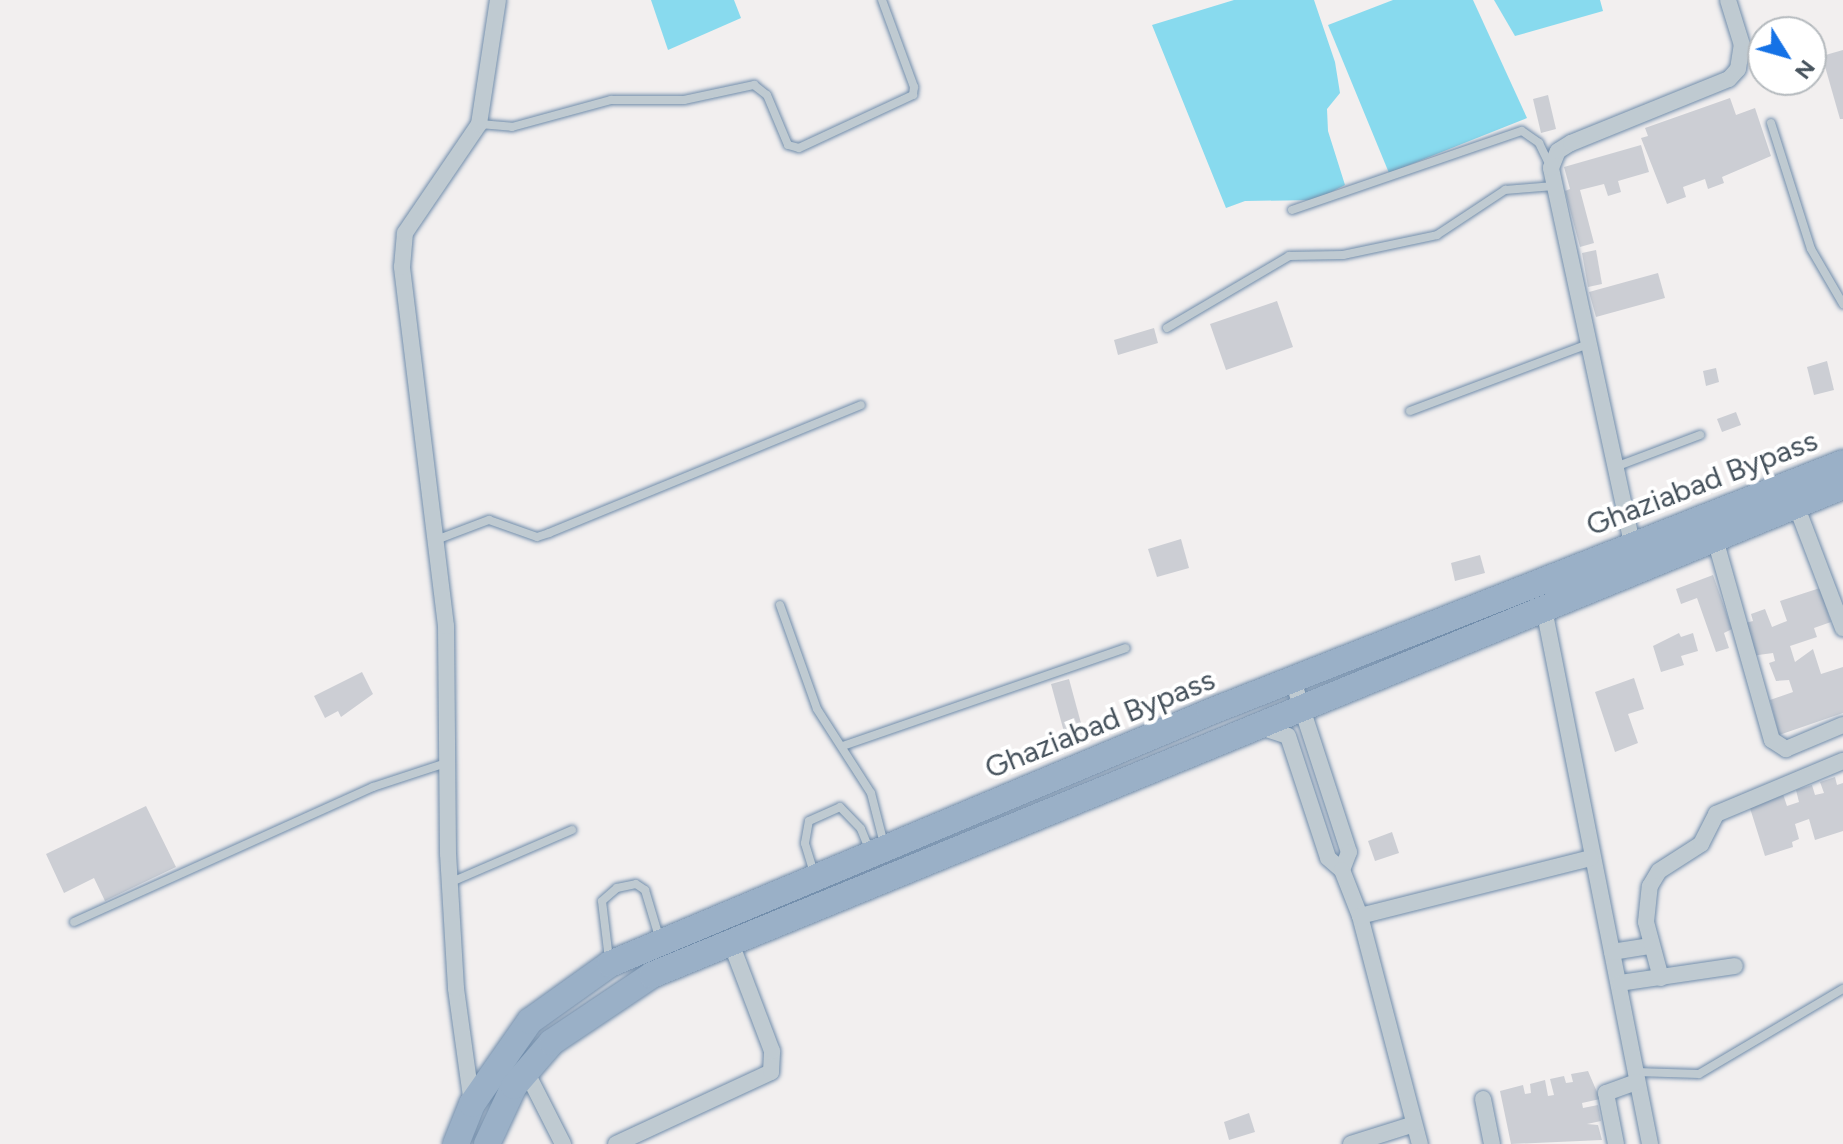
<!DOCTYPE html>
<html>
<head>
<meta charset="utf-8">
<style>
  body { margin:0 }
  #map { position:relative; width:1843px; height:1144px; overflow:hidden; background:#f2efef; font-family:Figtree,sans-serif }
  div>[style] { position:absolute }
  .water>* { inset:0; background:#88daee }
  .building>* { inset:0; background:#ccced4 }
  .roads { filter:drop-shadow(0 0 2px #718dab) drop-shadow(0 0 2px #718dab) }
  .service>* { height:8px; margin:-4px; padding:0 4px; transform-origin:4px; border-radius:4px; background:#bfcad1 }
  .minor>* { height:16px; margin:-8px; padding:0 8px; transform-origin:8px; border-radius:8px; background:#bfcad1 }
  .trunk>* { height:26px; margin:-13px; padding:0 13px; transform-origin:13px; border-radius:13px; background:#9ab0c7 }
  span { translate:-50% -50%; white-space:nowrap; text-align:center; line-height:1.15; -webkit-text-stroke:8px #fff; paint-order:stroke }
  .street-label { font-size:30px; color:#47535d }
  .north { position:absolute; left:1747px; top:16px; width:80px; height:80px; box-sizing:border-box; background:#fff; border:2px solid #b5babe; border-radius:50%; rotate:127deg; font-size:22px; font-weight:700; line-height:32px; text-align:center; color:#47535d }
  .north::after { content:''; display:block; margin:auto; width:28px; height:36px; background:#1572e6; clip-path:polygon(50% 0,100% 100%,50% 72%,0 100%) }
</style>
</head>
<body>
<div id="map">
  <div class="water">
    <i style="clip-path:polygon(651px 0,734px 0,741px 18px,668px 50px)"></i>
    <i style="clip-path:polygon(1234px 0,1314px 0,1335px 62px,1340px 93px,1327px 109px,1328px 131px,1345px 185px,1316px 200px,1245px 201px,1226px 208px,1152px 25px)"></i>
    <i style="clip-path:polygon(1393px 0,1473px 0,1527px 118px,1389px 173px,1328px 25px)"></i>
    <i style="clip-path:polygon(1494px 0,1600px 0,1603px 11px,1515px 36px)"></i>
  </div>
  <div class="building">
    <i style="clip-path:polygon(1843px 50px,1843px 119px,1840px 119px,1822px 56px)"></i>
    <i style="clip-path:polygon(1548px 95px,1556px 129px,1541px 133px,1533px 99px)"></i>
    <i style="clip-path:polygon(1730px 98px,1736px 115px,1755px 108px,1771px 156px,1722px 177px,1724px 183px,1708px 189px,1705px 179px,1683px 187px,1686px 197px,1667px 204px,1641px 138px,1648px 136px,1645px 128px)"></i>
    <i style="clip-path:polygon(1641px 145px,1649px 172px,1618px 181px,1621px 192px,1608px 196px,1604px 184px,1580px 190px,1594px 243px,1580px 247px,1565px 191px,1570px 189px,1564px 167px)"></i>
    <i style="clip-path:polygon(1596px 250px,1602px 284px,1588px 287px,1582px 253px)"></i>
    <i style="clip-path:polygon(1658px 273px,1665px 298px,1596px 317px,1589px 292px)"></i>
    <i style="clip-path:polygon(1277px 301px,1293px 347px,1226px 370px,1210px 324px)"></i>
    <i style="clip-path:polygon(1154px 328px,1158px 343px,1118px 355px,1114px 340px)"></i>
    <i style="clip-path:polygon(1827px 361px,1834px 390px,1814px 395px,1807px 367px)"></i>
    <i style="clip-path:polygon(1716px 368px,1719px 382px,1706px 386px,1703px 371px)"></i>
    <i style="clip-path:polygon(1736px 412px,1741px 425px,1722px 432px,1717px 419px)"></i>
    <i style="clip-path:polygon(1181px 539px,1189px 568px,1157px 577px,1148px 549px)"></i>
    <i style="clip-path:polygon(1480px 555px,1485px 573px,1455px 581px,1451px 563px)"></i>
    <i style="clip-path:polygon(1713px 575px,1732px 629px,1724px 633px,1729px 648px,1716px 652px,1697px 598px,1681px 604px,1676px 589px)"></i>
    <i style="clip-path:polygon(1820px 588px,1831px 622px,1814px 628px,1817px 637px,1790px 646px,1795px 662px,1813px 649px,1821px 674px,1843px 667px,1843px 713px,1779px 735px,1770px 700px,1793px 692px,1789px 680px,1776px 681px,1769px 663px,1775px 661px,1773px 653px,1751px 656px,1745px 623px,1753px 621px,1751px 614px,1765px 609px,1772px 627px,1787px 621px,1780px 601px)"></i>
    <i style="clip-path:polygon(1679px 633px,1681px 637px,1693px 633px,1698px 651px,1681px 656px,1684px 665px,1661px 672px,1653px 646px)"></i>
    <i style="clip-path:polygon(362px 672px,373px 694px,341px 717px,338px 711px,325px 718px,314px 696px)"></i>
    <i style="clip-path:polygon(1634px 678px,1644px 709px,1628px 714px,1638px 743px,1615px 752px,1595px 692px)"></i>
    <i style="clip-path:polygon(1069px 679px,1085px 738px,1067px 743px,1051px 684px)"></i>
    <i style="clip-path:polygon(1835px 777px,1837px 785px,1843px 783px,1843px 831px,1815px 840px,1809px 819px,1795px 824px,1799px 839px,1792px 842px,1793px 847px,1765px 856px,1749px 805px,1783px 794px,1787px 806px,1799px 802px,1796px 790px,1812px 785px,1815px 795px,1824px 793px,1820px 782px)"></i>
    <i style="clip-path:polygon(146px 806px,176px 867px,105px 901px,94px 878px,64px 893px,46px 854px)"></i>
    <i style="clip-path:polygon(1392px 832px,1399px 853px,1375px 861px,1368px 841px)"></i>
    <i style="clip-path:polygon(1588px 1071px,1600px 1099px,1582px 1103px,1583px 1108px,1598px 1105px,1601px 1121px,1587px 1124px,1598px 1125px,1602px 1140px,1511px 1144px,1500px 1091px,1523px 1085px,1525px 1094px,1531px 1093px,1530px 1084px,1545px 1080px,1548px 1096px,1554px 1095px,1550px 1079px,1564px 1076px,1566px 1083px,1573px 1082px,1571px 1074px)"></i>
    <i style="clip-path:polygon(1249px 1113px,1255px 1132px,1229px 1140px,1224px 1122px)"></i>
  </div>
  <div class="roads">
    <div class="service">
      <i style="left:1771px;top:123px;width:132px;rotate:72.4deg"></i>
      <i style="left:1811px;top:249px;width:64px;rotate:59.8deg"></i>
      <i style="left:480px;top:124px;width:32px;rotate:5deg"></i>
      <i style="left:512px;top:127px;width:103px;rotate:-15.3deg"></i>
      <i style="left:611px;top:100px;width:73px"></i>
      <i style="left:684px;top:100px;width:72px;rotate:-12.1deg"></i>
      <i style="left:754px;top:85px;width:16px;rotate:38deg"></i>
      <i style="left:767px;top:95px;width:54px;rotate:67.2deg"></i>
      <i style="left:788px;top:145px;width:11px;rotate:15deg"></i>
      <i style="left:799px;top:148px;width:126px;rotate:-24.9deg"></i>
      <i style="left:913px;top:95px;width:8px;rotate:-83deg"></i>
      <i style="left:914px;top:87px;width:93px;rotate:-110.2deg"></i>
      <i style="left:1292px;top:210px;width:243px;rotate:-19deg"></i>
      <i style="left:1522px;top:131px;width:21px;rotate:35deg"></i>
      <i style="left:1539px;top:143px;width:28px;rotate:64deg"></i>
      <i style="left:1167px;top:328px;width:142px;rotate:-30.5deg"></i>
      <i style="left:1289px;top:256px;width:54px;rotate:-1.1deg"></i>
      <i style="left:1343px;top:255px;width:96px;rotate:-12deg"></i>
      <i style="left:1437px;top:235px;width:82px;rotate:-33.5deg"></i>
      <i style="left:1505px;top:190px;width:49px;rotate:-4.7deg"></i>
      <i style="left:1410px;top:411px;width:190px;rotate:-20.6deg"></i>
      <i style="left:1615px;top:467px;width:91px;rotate:-20.6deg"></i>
      <i style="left:436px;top:540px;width:57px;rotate:-20.7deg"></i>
      <i style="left:489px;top:520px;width:51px;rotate:19.5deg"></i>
      <i style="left:537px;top:537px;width:13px;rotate:-18deg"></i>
      <i style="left:549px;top:533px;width:337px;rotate:-22.3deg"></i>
      <i style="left:780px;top:605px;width:110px;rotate:70.4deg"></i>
      <i style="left:817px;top:709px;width:100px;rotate:57.3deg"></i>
      <i style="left:871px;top:793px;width:53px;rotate:75.7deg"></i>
      <i style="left:843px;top:746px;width:299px;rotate:-19.1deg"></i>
      <i style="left:814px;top:873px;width:31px;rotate:-107deg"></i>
      <i style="left:805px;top:843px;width:22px;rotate:-80deg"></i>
      <i style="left:809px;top:821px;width:34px;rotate:-24deg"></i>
      <i style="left:840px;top:807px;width:30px;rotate:46deg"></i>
      <i style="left:861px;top:829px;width:24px;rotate:68deg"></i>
      <i style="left:449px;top:883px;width:134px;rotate:-23.3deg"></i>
      <i style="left:74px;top:922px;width:328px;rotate:-24.3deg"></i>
      <i style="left:373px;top:787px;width:80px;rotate:-18.2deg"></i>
      <i style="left:609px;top:959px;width:58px;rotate:-96.9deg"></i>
      <i style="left:602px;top:901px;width:20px;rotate:-41deg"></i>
      <i style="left:617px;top:888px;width:19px;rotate:-12deg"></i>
      <i style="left:636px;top:884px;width:11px;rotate:34deg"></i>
      <i style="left:645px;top:890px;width:52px;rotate:73.3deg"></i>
      <i style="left:1636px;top:1072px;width:63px;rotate:1.8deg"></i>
      <i style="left:1699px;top:1074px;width:167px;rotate:-30.6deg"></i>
    </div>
    <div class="minor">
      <i style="left:1796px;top:505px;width:132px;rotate:69.1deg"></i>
      <i style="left:1715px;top:539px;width:209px;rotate:74.2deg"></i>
      <i style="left:1772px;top:740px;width:17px;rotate:33deg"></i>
      <i style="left:1786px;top:749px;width:62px;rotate:-22.8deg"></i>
      <i style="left:1632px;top:543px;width:384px;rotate:-102.2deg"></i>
      <i style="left:1551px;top:168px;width:18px;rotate:-68deg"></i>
      <i style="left:1558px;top:151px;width:15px;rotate:-32deg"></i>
      <i style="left:1571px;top:143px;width:170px;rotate:-22.1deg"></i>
      <i style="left:1729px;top:79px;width:13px;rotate:-48deg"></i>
      <i style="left:1738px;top:69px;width:24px;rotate:-81deg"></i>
      <i style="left:1742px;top:45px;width:47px;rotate:-107.3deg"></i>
      <i style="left:1544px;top:609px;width:545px;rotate:78.79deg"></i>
      <i style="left:1293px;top:681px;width:180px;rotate:71.9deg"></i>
      <i style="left:1349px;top:852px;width:19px;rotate:111deg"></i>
      <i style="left:1260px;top:727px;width:29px;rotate:18deg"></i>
      <i style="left:1288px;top:736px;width:128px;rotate:71.8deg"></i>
      <i style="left:1328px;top:858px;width:18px;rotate:41deg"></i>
      <i style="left:1342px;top:870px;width:49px;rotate:68.6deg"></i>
      <i style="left:1360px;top:916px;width:236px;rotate:75.3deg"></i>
      <i style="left:1360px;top:916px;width:238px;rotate:-14.1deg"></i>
      <i style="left:1612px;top:952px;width:39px;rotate:-9deg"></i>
      <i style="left:1661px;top:978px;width:58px;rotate:-105deg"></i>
      <i style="left:1646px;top:922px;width:36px;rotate:-84deg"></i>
      <i style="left:1650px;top:886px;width:17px;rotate:-59deg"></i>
      <i style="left:1659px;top:871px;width:50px;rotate:-32.7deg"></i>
      <i style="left:1701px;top:844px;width:34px;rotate:-63deg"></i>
      <i style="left:1716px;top:814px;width:138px;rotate:-22.7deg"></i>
      <i style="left:1620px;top:983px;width:116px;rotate:-8.4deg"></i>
      <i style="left:526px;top:1071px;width:82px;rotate:63.1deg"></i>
      <i style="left:1483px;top:1099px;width:46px;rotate:78.7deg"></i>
      <i style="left:472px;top:1104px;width:117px;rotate:-97.9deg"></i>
      <i style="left:456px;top:988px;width:134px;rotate:-93.4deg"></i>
      <i style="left:448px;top:854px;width:228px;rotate:-90.5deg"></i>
      <i style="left:446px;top:626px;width:362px;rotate:-97deg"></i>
      <i style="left:402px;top:267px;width:34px;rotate:-85deg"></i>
      <i style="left:405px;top:233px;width:132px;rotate:-55.8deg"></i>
      <i style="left:479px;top:124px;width:125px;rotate:-81.3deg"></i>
      <i style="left:616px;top:1144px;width:171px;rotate:-24.9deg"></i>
      <i style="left:771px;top:1072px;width:21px;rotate:-87deg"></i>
      <i style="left:772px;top:1051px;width:116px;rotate:-110.8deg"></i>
      <i style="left:1351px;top:1144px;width:66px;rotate:-17.6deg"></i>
      <i style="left:1616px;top:1144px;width:52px;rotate:-101.1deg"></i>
      <i style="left:1606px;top:1093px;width:33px;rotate:-20deg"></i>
    </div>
    <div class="trunk">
      <i style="left:456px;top:1144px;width:43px;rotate:-68.2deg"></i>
      <i style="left:472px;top:1104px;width:101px;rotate:-55.1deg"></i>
      <i style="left:530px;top:1021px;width:98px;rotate:-35.5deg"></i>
      <i style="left:610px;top:964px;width:651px;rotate:-22.78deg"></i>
      <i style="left:1210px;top:712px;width:680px;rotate:-21.47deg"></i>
      <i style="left:487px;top:1144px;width:64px;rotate:-65deg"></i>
      <i style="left:514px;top:1086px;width:58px;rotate:-49.2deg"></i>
      <i style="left:552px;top:1042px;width:120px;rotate:-33.8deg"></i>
      <i style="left:652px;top:975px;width:1287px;rotate:-22.32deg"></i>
    </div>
  </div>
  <div class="street-label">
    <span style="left:1702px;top:483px;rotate:-21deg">Ghaziabad Bypass</span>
    <span style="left:1100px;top:724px;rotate:-22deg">Ghaziabad Bypass</span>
  </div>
  <div class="north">N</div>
</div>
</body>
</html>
